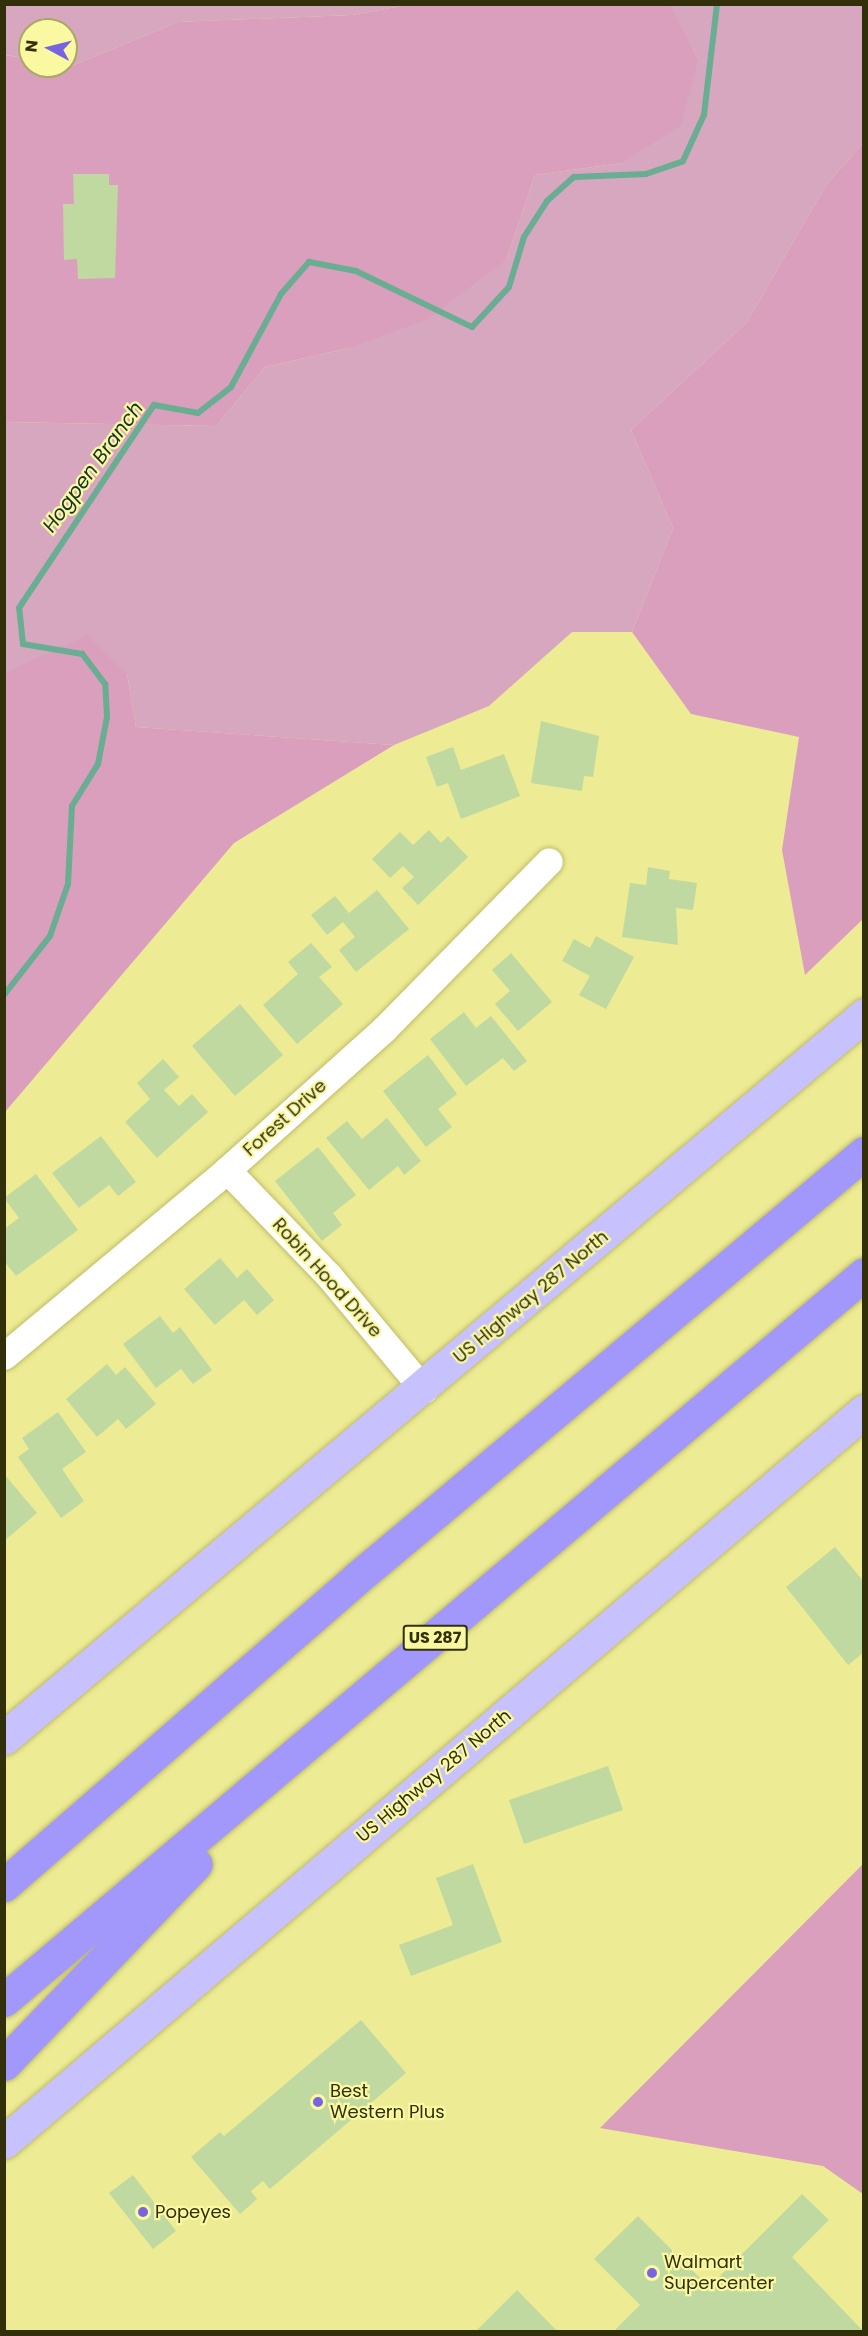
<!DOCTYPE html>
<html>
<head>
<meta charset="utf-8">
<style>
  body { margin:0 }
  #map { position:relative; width:868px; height:2336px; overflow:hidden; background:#edeb94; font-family:Poppins,sans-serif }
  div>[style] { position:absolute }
  .green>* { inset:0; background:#d6a7bf }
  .forest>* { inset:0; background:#da9fbd }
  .stream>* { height:6px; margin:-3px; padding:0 3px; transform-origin:3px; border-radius:3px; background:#69ad92 }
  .building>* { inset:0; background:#c0d9a0 }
  .roads { filter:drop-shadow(0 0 2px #bfbc67) drop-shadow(0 0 2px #bfbc67) }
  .minor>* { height:27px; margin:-13.5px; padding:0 13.5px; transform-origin:13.5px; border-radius:13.5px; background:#fff }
  .major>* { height:33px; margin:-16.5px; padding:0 16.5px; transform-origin:16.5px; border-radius:16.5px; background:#c7c1fd }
  .highway>* { height:33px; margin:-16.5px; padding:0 16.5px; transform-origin:16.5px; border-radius:16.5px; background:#a298fb }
  .dots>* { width:16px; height:16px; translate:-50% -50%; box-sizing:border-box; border:3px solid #faf8a1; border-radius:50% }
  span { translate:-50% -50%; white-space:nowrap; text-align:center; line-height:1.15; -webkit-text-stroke:4.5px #faf8a1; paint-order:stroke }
  .shield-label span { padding:2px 4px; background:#faf8a1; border:2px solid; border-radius:4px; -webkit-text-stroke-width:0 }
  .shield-label { font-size:16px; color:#31300b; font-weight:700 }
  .street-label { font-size:18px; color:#31300b }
  .poi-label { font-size:18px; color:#31300b }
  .left { translate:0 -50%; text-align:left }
  .water-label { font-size:20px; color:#123327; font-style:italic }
  .frame { position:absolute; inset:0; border:6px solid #31300b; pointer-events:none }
  .north { position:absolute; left:18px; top:18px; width:60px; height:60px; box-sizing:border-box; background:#faf8a1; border:2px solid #aaa865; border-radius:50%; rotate:277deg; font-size:16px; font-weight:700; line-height:24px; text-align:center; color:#31300b }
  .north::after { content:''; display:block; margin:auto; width:21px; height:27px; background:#7864df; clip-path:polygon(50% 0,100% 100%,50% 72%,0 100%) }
</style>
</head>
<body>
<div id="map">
  <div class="green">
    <i style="clip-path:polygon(4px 5px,407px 5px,352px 15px,178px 22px,74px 65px,66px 64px,66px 30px,30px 30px,30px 59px,5px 55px)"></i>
    <i style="clip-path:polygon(670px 5px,863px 5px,863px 143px,826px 185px,747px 322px,631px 430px,673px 528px,632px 632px,572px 632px,489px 706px,394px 745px,136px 727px,127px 674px,5px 673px,5px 422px,216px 426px,265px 367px,349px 348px,506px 260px,535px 175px,622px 163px,698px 59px)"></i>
  </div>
  <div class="forest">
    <i style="clip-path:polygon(670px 4px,698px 59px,681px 125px,622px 163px,535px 175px,506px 260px,428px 319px,349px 348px,265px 367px,216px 426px,5px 422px,4px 55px,30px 59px,30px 66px,74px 65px,178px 22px,352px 15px,407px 5px)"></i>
    <i style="clip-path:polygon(863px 143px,863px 919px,805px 975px,782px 850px,799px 737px,691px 714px,632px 632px,673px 528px,631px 430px,747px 322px,826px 185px)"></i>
    <i style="clip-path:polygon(88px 635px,127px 674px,136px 727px,394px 745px,234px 843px,5px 1112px,5px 673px)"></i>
    <i style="clip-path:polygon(863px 1864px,863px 2194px,823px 2166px,600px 2128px)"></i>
  </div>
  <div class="stream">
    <i style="left:4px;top:995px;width:75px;rotate:-52.1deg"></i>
    <i style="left:50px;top:936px;width:55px;rotate:-70.9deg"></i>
    <i style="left:68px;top:884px;width:78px;rotate:-87.1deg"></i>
    <i style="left:72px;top:806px;width:49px;rotate:-58.2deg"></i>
    <i style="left:98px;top:764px;width:48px;rotate:-79.2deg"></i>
    <i style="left:107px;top:717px;width:33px;rotate:-93deg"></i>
    <i style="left:105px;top:684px;width:38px;rotate:-127deg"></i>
    <i style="left:82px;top:654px;width:60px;rotate:-170.4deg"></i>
    <i style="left:23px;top:644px;width:36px;rotate:-96deg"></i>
    <i style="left:19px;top:608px;width:244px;rotate:-56.4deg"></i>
    <i style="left:154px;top:405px;width:45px;rotate:10.3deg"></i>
    <i style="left:198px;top:413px;width:42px;rotate:-38.2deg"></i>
    <i style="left:231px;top:387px;width:106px;rotate:-61.7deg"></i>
    <i style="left:281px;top:294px;width:43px;rotate:-48.8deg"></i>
    <i style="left:309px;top:262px;width:48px;rotate:10.8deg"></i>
    <i style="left:356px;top:271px;width:129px;rotate:25.8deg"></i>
    <i style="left:472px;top:327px;width:54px;rotate:-47.2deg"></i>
    <i style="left:509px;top:287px;width:52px;rotate:-73.3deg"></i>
    <i style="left:524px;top:237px;width:43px;rotate:-57.4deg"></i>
    <i style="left:547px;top:201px;width:36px;rotate:-42deg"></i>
    <i style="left:574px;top:177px;width:72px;rotate:-2.4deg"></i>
    <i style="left:646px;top:174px;width:39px;rotate:-19deg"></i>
    <i style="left:683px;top:161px;width:51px;rotate:-65.5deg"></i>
    <i style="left:704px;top:115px;width:112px;rotate:-83.3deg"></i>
  </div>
  <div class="building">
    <i style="clip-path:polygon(73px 174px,109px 174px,109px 185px,118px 185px,115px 278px,78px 279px,77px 259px,64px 260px,63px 204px,74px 204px)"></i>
    <i style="clip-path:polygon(541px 721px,599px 736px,593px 777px,584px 776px,582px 791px,531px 783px)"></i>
    <i style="clip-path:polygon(453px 747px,461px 770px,504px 754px,520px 796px,461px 819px,448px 783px,437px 787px,426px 757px)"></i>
    <i style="clip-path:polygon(429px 830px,441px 843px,448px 836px,468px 857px,418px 905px,402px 888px,414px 877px,403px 866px,390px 878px,372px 859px,400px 832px,413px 845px)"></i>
    <i style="clip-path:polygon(648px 867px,670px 871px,669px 879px,697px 883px,693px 910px,676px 908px,678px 945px,622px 937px,630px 883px,646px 885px)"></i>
    <i style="clip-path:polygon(377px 890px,409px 929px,356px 972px,339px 950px,355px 937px,343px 922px,327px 935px,311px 915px,335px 896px,349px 913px)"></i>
    <i style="clip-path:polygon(596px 936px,634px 957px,606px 1009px,579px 995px,590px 976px,562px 961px,574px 939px,590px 948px)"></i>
    <i style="clip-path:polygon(311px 943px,332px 967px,319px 977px,343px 1004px,297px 1044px,263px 1005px,298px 974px,288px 962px)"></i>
    <i style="clip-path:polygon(511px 953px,552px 1002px,518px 1031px,495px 1004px,510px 991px,492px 970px)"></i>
    <i style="clip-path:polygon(240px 1004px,283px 1055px,235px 1096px,192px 1046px)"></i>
    <i style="clip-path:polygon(464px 1012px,476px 1028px,491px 1016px,527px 1061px,514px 1071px,503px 1058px,466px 1086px,430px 1039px)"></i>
    <i style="clip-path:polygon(428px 1055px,457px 1094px,438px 1109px,452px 1127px,426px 1147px,383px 1091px)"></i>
    <i style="clip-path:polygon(163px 1059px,179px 1077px,164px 1090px,179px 1106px,192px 1094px,208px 1112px,157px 1158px,125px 1122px,150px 1099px,137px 1083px)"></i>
    <i style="clip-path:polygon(387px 1118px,421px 1161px,404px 1175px,398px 1166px,369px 1190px,326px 1138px,347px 1121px,362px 1139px)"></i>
    <i style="clip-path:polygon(101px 1136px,136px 1182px,118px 1196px,109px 1185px,79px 1208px,52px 1173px)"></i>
    <i style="clip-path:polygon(318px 1147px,356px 1195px,333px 1213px,342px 1225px,322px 1241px,275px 1181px)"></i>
    <i style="clip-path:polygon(36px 1174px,78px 1230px,16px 1276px,4px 1261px,4px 1229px,19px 1218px,4px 1198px)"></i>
    <i style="clip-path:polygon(220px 1258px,237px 1278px,247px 1269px,274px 1300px,257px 1315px,244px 1300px,215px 1325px,184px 1289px)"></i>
    <i style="clip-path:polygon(160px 1316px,173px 1333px,180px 1327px,212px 1370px,193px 1384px,181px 1369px,156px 1388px,123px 1344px)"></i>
    <i style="clip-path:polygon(107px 1364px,116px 1375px,125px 1367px,156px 1404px,126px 1429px,118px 1419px,97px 1437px,66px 1399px)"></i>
    <i style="clip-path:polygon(58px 1412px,86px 1452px,62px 1469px,84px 1501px,61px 1518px,18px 1457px,29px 1449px,22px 1438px)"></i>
    <i style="clip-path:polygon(4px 1474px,37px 1513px,4px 1541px)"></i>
    <i style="clip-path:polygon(835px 1547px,864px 1582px,864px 1652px,848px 1665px,786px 1587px)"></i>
    <i style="clip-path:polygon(608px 1766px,623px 1810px,524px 1844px,509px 1800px)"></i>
    <i style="clip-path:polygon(473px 1864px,502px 1942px,411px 1976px,399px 1945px,453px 1925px,436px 1878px)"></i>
    <i style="clip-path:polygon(361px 2020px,406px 2073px,270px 2189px,263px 2181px,251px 2191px,257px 2199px,240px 2214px,191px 2157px,220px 2132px,224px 2136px)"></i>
    <i style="clip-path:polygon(133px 2175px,176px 2231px,153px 2249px,109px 2193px)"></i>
    <i style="clip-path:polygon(802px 2194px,829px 2220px,792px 2257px,864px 2332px,613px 2332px,640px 2305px,594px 2259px,638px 2216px,709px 2287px)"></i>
    <i style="clip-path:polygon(517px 2290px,558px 2332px,475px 2332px)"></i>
  </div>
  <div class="roads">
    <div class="minor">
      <i style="left:227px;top:1170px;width:147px;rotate:46.1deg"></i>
      <i style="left:329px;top:1276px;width:148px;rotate:50.2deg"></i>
      <i style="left:4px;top:1356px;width:290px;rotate:-39.8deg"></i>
      <i style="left:227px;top:1170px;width:211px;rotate:-41.9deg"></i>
      <i style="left:384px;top:1029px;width:235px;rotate:-45.5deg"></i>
    </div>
    <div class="major">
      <i style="left:4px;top:1738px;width:1124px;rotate:-40.05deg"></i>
      <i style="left:4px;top:2142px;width:1129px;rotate:-40.36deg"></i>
    </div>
    <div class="highway">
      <i style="left:4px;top:1885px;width:468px;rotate:-41deg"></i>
      <i style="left:357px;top:1578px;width:662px;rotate:-39.97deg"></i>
      <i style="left:4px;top:2000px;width:1125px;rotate:-40.17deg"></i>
      <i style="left:4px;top:2064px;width:277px;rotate:-46.2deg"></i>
    </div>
  </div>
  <div class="dots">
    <i style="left:318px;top:2102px;background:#7864df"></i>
    <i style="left:143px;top:2212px;background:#7864df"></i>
    <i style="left:652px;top:2273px;background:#7864df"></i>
  </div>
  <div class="shield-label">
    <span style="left:435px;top:1638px">US 287</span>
  </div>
  <div class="street-label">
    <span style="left:285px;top:1118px;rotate:-42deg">Forest Drive</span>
    <span style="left:327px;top:1278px;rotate:48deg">Robin Hood Drive</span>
    <span style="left:531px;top:1297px;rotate:-40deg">US Highway 287 North</span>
    <span style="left:434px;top:1776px;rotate:-40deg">US Highway 287 North</span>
  </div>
  <div class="poi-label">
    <span class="left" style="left:330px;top:2102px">Best<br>Western Plus</span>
    <span class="left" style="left:155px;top:2212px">Popeyes</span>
    <span class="left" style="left:664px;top:2273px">Walmart<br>Supercenter</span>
  </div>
  <div class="water-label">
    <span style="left:93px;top:467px;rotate:-54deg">Hogpen Branch</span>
  </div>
  <div class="frame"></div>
  <div class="north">N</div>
</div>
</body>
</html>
